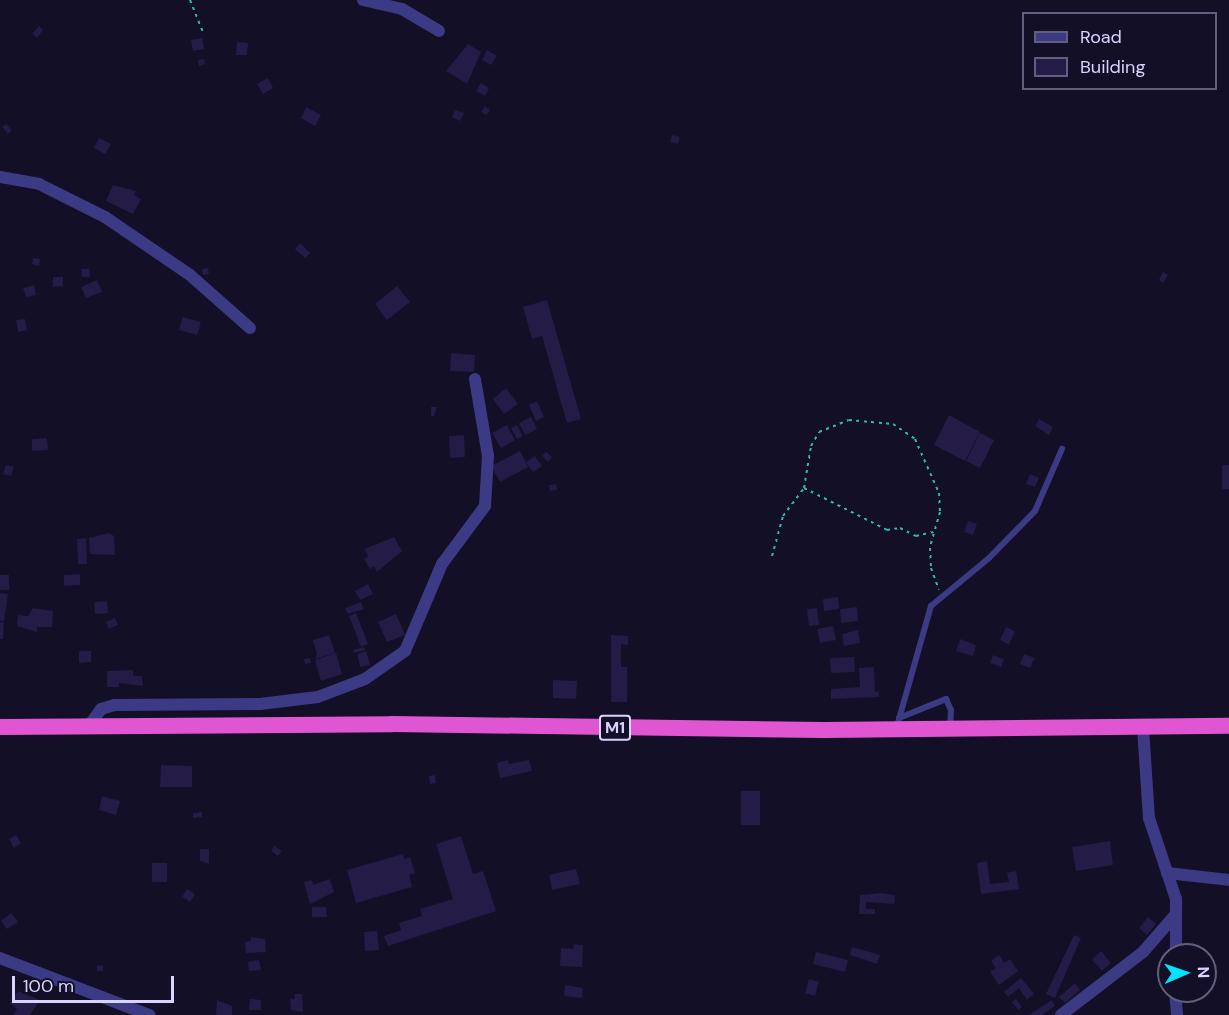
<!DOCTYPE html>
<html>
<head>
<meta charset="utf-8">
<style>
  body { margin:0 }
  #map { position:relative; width:1229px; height:1015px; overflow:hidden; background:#130f26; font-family:"DM Sans",sans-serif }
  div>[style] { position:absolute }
  .building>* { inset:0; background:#241b47 }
  .path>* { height:2px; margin-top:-1px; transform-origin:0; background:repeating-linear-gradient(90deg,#2fb8b0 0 3px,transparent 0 7.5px) }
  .service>* { height:6px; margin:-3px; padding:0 3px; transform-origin:3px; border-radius:3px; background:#3d3a85 }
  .minor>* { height:12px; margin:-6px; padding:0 6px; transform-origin:6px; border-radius:6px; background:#3d3a85 }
  .trunk>* { height:16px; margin:-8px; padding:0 8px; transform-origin:8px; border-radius:8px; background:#e055d1 }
  span { translate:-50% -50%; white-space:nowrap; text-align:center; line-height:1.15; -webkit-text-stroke:4.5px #130f26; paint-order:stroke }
  .shield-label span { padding:2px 4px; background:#130f26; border:2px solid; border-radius:4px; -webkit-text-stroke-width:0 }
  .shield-label { font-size:16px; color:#d9d4ff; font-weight:700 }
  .legend { position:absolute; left:1022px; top:12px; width:195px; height:78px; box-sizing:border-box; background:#130f26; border:2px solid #625e7d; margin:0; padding:8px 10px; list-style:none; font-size:18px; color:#d9d4ff }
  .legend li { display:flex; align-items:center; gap:12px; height:30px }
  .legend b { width:30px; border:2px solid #625e7d }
  .north { position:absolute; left:1157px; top:943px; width:60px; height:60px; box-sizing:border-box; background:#130f26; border:2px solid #625e7d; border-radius:50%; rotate:88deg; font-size:16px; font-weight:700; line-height:24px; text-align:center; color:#d9d4ff }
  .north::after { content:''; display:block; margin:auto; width:21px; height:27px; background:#00e5ff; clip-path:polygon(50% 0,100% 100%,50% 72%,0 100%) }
  .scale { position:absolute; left:12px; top:976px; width:162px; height:27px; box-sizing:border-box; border:3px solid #d9d4ff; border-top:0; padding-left:8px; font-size:18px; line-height:21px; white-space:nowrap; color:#d9d4ff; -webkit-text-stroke:4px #130f26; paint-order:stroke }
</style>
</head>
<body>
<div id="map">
  <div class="building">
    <i style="clip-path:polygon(39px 26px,43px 30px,37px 38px,32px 34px)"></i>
    <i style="clip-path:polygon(202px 38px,204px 49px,193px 51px,191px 40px)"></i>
    <i style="clip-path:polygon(237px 42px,248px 43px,247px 55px,236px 55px)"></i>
    <i style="clip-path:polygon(468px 44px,481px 52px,467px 84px,446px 71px)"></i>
    <i style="clip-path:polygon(487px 50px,497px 56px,491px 65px,482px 60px)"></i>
    <i style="clip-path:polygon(204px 59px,205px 64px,199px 66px,198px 60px)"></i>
    <i style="clip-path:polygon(268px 78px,273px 88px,263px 94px,257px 84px)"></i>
    <i style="clip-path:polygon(481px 83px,489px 88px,485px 96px,476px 91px)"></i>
    <i style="clip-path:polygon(485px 106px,490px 110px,486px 115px,481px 112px)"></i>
    <i style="clip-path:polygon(306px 107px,321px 115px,315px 126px,301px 118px)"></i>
    <i style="clip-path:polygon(455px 110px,464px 113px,460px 121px,452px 117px)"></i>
    <i style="clip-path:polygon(6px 124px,12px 130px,8px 134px,2px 127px)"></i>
    <i style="clip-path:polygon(672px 135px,680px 137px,678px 144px,670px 142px)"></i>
    <i style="clip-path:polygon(99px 138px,111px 144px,105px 154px,94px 148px)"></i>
    <i style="clip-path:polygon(113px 185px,136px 191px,134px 195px,141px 199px,133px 214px,106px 201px)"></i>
    <i style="clip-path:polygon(300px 243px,310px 253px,305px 258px,295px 249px)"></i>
    <i style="clip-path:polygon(33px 258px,40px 259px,39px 266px,32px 264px)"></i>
    <i style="clip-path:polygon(208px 268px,209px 274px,203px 275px,202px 269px)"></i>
    <i style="clip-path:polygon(81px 269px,89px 269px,90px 277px,82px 277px)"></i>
    <i style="clip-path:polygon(1163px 272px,1168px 275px,1163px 283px,1159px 280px)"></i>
    <i style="clip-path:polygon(53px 277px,63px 277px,63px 286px,53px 287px)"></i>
    <i style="clip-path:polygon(97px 280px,102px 292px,86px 298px,81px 287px)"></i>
    <i style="clip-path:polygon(34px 285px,36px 295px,26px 297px,23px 288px)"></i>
    <i style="clip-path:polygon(397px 286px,410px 302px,387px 320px,375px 304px)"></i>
    <i style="clip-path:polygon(547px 300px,581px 419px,567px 423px,542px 336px,532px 339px,523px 307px)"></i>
    <i style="clip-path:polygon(183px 317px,201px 322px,197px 335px,179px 330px)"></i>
    <i style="clip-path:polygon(25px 319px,27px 330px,18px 332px,16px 320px)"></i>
    <i style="clip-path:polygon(451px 353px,475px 355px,474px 372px,450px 371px)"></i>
    <i style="clip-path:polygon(506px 388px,518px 404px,504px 414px,493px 399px)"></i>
    <i style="clip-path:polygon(537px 401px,544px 417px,536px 421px,529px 405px)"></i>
    <i style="clip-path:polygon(431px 407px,437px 407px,434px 416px,431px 416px)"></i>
    <i style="clip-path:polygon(949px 415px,980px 432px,965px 461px,934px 445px)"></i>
    <i style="clip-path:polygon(531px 417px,537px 429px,525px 435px,519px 423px)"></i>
    <i style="clip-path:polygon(1039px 419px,1053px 427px,1049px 435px,1035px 426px)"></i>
    <i style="clip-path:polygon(507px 425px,515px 440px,501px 448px,492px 433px)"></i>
    <i style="clip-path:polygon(517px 425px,523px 436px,517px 439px,511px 428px)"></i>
    <i style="clip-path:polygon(980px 433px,994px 440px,980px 468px,966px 461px)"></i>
    <i style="clip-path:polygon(464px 435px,465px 457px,450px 458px,449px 436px)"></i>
    <i style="clip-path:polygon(47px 438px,48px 450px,32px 451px,32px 439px)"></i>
    <i style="clip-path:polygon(520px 451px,528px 467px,500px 482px,491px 466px)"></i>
    <i style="clip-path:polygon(546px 452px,552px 457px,548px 462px,542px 456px)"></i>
    <i style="clip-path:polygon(535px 456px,542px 466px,533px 472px,526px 462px)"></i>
    <i style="clip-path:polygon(6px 465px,14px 467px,11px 476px,3px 474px)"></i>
    <i style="clip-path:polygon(1222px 465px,1229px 465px,1229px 489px,1222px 489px)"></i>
    <i style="clip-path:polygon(1030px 474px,1039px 478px,1035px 487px,1026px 484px)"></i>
    <i style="clip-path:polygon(556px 484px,557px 490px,550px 491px,549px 485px)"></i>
    <i style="clip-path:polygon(968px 521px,977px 524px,973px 535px,964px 532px)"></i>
    <i style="clip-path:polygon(109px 533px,114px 536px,115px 555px,90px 554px,89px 538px)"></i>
    <i style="clip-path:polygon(394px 537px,402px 551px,377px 572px,374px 566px,370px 569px,364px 559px,368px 556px,364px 549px)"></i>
    <i style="clip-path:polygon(86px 538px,87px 564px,78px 564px,77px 539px)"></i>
    <i style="clip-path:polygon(80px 574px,80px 585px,64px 586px,64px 575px)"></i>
    <i style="clip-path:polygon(0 575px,9px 575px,9px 590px,0 590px)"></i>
    <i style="clip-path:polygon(368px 584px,373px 594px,360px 600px,355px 591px)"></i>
    <i style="clip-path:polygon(0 593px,8px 594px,4px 621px,0 621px)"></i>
    <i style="clip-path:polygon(838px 597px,839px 609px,824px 611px,823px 599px)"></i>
    <i style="clip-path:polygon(107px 601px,108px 613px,95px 614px,94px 602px)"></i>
    <i style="clip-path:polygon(361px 602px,364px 609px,348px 614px,345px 608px)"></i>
    <i style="clip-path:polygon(857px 607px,858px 621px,841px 623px,840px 609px)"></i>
    <i style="clip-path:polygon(33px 608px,53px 611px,52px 627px,37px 627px,37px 632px,17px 626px,18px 615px,28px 616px)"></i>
    <i style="clip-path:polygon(817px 608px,819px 625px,809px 626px,807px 609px)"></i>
    <i style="clip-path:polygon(356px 613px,368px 644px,361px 647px,349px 616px)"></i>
    <i style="clip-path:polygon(396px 614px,405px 635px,387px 642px,378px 622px)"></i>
    <i style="clip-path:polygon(115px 618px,118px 625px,109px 629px,106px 622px)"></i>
    <i style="clip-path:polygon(0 622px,4px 622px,3px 639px,0 639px)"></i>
    <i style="clip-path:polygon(833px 626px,836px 640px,820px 643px,817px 629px)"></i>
    <i style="clip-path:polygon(1006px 627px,1015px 631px,1009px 645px,1000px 640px)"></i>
    <i style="clip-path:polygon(858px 630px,860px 643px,844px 646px,842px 634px)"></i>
    <i style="clip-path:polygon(329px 635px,335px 653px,315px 659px,317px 654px,313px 640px)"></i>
    <i style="clip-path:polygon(611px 635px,628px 636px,628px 645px,621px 644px,621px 667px,627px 667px,627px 702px,611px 702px)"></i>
    <i style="clip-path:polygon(960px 639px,976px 645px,973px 656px,956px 651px)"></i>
    <i style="clip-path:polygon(364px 647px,365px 650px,354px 653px,353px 650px)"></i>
    <i style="clip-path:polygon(79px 651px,91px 651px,91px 662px,79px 663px)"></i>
    <i style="clip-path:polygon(366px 651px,370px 665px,360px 667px,357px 654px)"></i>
    <i style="clip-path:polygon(336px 653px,342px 674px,321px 681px,315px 660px)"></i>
    <i style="clip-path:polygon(1024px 654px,1035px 658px,1030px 668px,1020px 664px)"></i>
    <i style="clip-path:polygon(993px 655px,1004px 659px,1001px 667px,990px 663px)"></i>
    <i style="clip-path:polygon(854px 657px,855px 672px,831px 673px,830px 658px)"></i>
    <i style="clip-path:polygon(310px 658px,311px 663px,305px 664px,304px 659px)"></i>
    <i style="clip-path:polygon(874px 667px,875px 692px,879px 691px,879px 697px,831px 699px,831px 689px,860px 687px,859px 668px)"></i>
    <i style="clip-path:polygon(133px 670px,133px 676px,142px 676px,143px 686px,119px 683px,119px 687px,107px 687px,107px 671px)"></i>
    <i style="clip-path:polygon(553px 680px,577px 681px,576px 699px,553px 698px)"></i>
    <i style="clip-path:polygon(508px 760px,509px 764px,529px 760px,532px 771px,500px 778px,497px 763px)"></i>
    <i style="clip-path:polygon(161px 765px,192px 766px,192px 787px,160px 787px)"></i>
    <i style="clip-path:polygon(435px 775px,436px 783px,430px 784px,429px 776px)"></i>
    <i style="clip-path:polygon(741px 791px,760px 791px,760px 825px,741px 825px)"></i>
    <i style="clip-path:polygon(102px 796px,120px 801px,116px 815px,99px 810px)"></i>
    <i style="clip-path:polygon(202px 812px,202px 817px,193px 818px,193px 813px)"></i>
    <i style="clip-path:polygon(16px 835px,21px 843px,14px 848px,9px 839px)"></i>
    <i style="clip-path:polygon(461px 836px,473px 874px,483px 871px,496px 911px,388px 946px,384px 936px,401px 930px,399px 923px,422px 916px,420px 909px,453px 899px,436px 844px)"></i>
    <i style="clip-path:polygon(1110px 841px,1113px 865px,1076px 871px,1072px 847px)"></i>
    <i style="clip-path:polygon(274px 846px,282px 851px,278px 856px,271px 851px)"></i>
    <i style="clip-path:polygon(200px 849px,209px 849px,209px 864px,200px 861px)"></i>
    <i style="clip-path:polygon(403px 854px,404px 859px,410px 857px,415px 873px,409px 875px,412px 887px,356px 903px,347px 870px)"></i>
    <i style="clip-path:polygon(987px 861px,990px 884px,1009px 882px,1007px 873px,1016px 871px,1019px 889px,981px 894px,977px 863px)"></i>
    <i style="clip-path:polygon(152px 863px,167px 863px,167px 882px,152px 882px)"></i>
    <i style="clip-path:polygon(576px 869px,580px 884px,552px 890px,549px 875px)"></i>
    <i style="clip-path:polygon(330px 879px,334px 892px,310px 904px,304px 882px,312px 880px,313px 885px)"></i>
    <i style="clip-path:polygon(187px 889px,195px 894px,190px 902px,182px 897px)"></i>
    <i style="clip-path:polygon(881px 893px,895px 895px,894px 904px,866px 902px,866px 909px,875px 909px,875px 914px,859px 914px,860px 895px)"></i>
    <i style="clip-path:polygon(312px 907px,326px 907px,327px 917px,312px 917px)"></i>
    <i style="clip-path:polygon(11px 913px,18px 922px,7px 929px,1px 921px)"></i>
    <i style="clip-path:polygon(1148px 917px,1156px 924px,1147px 935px,1139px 928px)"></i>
    <i style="clip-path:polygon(377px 931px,379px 950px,365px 951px,364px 932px)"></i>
    <i style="clip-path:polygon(1074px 935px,1081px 938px,1055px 998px,1046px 994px)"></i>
    <i style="clip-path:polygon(251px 937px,265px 939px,266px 952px,246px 953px,245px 942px,251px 941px)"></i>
    <i style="clip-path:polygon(574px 944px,583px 945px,582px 967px,560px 966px,561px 948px,573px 949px)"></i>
    <i style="clip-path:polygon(852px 947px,880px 955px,877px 964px,850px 955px)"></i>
    <i style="clip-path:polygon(1101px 951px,1111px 963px,1102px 971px,1092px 960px)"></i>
    <i style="clip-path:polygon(816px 952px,848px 960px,845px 972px,813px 964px)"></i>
    <i style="clip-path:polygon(999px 955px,1004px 963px,1010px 959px,1018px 971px,999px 985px,990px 972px,996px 968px,991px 961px)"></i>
    <i style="clip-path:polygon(259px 960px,261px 970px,249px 971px,248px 962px)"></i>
    <i style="clip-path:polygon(97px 965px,103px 966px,103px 971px,97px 971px)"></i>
    <i style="clip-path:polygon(1021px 978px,1034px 994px,1027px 1000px,1019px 988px,1008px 997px,1004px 992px)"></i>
    <i style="clip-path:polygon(809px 979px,819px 982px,815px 996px,805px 993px)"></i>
    <i style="clip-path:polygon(1075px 983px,1080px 990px,1065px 1003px,1059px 997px)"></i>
    <i style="clip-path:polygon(565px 985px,583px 988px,582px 998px,564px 996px)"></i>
    <i style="clip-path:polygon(18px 991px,40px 1000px,30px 1015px,13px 1015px,17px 1009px,10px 1003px)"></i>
    <i style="clip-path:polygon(294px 994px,302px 994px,303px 1012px,291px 1010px,290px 999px,295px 999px)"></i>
    <i style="clip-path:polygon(250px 999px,261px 1000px,261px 1010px,249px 1010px)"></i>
    <i style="clip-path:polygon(1016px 999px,1022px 1007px,1018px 1010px,1012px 1002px)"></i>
    <i style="clip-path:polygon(217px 1000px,232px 1006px,232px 1015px,216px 1015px)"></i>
    <i style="clip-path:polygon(1052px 1000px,1055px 1006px,1042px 1015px,1029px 1015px)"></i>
  </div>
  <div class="path">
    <i style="left:190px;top:0;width:37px;rotate:68deg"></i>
    <i style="left:804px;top:488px;width:93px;rotate:26.8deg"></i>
    <i style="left:887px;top:530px;width:13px;rotate:-9deg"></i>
    <i style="left:900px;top:528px;width:18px;rotate:27deg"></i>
    <i style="left:916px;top:536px;width:18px;rotate:-13deg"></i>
    <i style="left:772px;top:556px;width:41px;rotate:-74.6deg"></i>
    <i style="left:783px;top:516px;width:35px;rotate:-53deg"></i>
    <i style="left:804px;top:488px;width:43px;rotate:-80.5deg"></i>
    <i style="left:811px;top:446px;width:16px;rotate:-60deg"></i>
    <i style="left:819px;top:432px;width:32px;rotate:-22deg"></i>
    <i style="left:849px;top:420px;width:44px;rotate:5.2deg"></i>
    <i style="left:893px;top:424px;width:27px;rotate:34deg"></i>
    <i style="left:915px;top:439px;width:59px;rotate:66deg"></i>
    <i style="left:939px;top:493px;width:19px;rotate:87deg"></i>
    <i style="left:940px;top:512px;width:37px;rotate:106deg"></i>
    <i style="left:930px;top:548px;width:20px;rotate:87deg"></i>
    <i style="left:931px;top:568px;width:23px;rotate:70deg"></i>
  </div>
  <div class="service">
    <i style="left:899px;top:718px;width:51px;rotate:-22deg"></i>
    <i style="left:946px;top:699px;width:12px;rotate:66deg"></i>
    <i style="left:951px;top:710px;width:17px;rotate:93deg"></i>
    <i style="left:897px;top:726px;width:125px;rotate:-74.2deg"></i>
    <i style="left:931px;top:606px;width:75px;rotate:-39.6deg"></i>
    <i style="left:989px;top:558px;width:66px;rotate:-45.6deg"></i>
    <i style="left:1035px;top:511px;width:68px;rotate:-66.5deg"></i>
  </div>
  <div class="minor">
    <i style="left:363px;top:0;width:40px;rotate:13deg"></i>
    <i style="left:402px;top:9px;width:43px;rotate:30.7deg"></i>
    <i style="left:0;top:177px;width:40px;rotate:10deg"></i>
    <i style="left:39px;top:184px;width:74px;rotate:26.6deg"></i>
    <i style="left:105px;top:217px;width:103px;rotate:34.3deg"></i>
    <i style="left:190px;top:275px;width:80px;rotate:41.5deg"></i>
    <i style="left:88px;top:727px;width:22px;rotate:-54deg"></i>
    <i style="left:101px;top:709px;width:14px;rotate:-17deg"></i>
    <i style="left:114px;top:705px;width:146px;rotate:-0.4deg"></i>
    <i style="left:260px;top:704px;width:58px;rotate:-6.9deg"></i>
    <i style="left:318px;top:697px;width:50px;rotate:-21deg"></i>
    <i style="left:365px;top:679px;width:49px;rotate:-35deg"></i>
    <i style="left:405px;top:651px;width:95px;rotate:-67deg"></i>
    <i style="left:442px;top:564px;width:72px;rotate:-53.4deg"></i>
    <i style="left:485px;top:506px;width:50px;rotate:-86.6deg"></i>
    <i style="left:488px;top:456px;width:78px;rotate:-99.6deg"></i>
    <i style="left:1143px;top:728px;width:90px;rotate:86.2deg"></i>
    <i style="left:1149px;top:818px;width:85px;rotate:71.6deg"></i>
    <i style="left:1176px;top:899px;width:56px;rotate:90deg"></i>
    <i style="left:1167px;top:873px;width:62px;rotate:6.4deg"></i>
    <i style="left:0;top:958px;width:160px;rotate:20.9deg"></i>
    <i style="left:1175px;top:991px;width:24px;rotate:85deg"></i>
    <i style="left:1061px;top:1015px;width:103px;rotate:-37.5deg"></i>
    <i style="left:1143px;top:952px;width:50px;rotate:-49deg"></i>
  </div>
  <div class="trunk">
    <i style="left:0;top:727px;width:392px;rotate:-0.4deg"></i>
    <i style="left:392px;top:724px;width:432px;rotate:0.8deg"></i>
    <i style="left:824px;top:730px;width:405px;rotate:-0.6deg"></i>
  </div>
  <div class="shield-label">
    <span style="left:615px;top:728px">M1</span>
  </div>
  <ul class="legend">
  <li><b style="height:8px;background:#3d3a85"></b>Road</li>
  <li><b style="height:16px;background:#241b47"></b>Building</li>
  </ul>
  <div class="north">N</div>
  <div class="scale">100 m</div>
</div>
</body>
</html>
